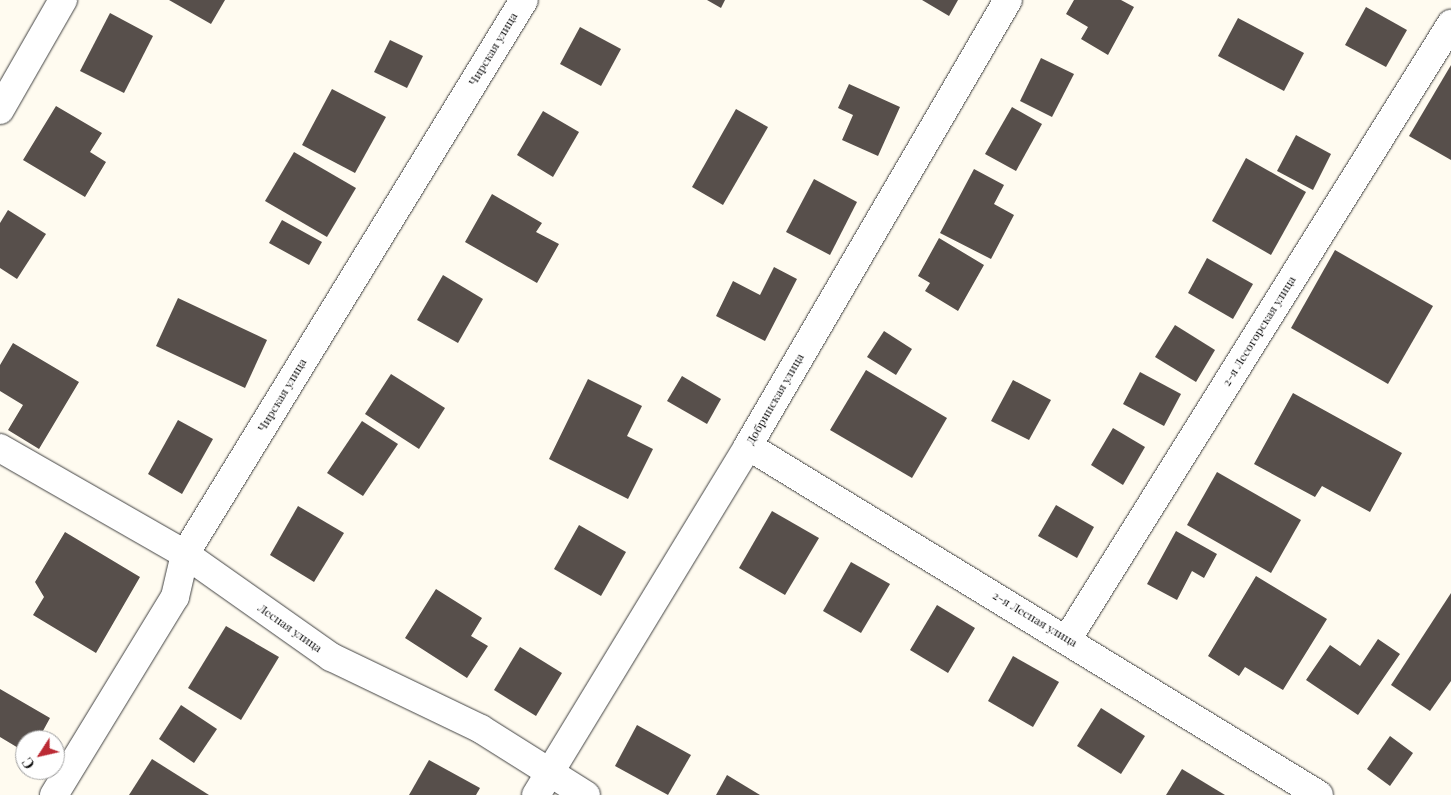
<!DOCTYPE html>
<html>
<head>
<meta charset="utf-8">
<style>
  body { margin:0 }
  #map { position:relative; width:1451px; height:795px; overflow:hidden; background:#fffbf0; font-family:"Playfair Display",serif }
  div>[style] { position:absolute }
  .building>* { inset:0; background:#574f4b }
  .roads { filter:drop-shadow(0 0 1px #414141) drop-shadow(0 0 1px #414141) }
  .minor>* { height:28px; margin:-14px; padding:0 14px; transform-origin:14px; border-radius:14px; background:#fff }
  span { translate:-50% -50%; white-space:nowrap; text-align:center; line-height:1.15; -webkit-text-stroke:5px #fff; paint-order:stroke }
  .street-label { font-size:12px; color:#0e0e0e }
  .north { position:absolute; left:15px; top:730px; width:50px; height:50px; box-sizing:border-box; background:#fff; border:1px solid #9f9f9f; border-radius:50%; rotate:235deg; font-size:14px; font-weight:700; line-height:20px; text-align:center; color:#0e0e0e }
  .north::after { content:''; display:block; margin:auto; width:18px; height:22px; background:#bb2a34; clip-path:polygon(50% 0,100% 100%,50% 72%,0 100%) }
</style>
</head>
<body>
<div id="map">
  <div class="building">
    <i style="clip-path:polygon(169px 0,225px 0,211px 24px)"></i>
    <i style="clip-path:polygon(707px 0,725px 0,721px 8px)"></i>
    <i style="clip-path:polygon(922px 0,958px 0,949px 16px)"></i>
    <i style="clip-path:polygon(1074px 0,1121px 0,1134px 7px,1108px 55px,1081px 39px,1088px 27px,1066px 14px)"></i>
    <i style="clip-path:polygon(1366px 7px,1407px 30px,1386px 67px,1345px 45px)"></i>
    <i style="clip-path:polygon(110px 13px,153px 36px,124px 93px,80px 71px)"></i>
    <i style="clip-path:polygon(1238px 18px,1304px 53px,1284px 91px,1218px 56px)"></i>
    <i style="clip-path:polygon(580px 27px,621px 49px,601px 86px,560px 64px)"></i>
    <i style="clip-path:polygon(390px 40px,423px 56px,407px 88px,374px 72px)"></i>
    <i style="clip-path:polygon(1041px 58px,1074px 74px,1052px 117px,1020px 101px)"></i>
    <i style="clip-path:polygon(1451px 65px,1451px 160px,1409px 136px)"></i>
    <i style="clip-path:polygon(849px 84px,900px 107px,878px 156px,842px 140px,853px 115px,838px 108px)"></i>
    <i style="clip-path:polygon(332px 89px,386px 117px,355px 173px,302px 145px)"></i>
    <i style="clip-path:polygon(56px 106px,102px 133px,90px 152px,106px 162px,85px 197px,23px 160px)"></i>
    <i style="clip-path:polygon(1012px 107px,1042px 124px,1016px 171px,985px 154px)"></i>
    <i style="clip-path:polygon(736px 109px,768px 127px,723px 205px,692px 187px)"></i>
    <i style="clip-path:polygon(543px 111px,579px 132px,553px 177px,517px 155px)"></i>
    <i style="clip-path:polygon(1296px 135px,1331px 154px,1313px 190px,1277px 171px)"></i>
    <i style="clip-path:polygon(294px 152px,356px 188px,327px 237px,265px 201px)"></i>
    <i style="clip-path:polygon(1246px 158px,1306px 192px,1271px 255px,1212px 221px)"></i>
    <i style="clip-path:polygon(974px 169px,1004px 185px,994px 204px,1014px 215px,991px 259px,940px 233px)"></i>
    <i style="clip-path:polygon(814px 179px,857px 202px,830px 255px,786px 232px)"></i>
    <i style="clip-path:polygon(492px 194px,542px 223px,536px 232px,559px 244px,537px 283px,465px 242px)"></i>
    <i style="clip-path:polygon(8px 210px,46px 234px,17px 279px,0 268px,0 223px)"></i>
    <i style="clip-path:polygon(282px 220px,322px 242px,309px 265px,269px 243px)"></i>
    <i style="clip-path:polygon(939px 238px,984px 265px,958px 311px,925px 291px,930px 283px,918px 276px)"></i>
    <i style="clip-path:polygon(1335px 250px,1433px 306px,1388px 384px,1291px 328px)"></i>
    <i style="clip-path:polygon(1207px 258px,1253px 284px,1233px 319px,1188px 293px)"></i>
    <i style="clip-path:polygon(774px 267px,797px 279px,765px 341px,716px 316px,733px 281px,760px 295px)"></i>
    <i style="clip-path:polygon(443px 275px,483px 299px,458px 343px,417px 320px)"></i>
    <i style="clip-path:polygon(178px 298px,267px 340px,245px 388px,156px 346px)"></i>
    <i style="clip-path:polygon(1175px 325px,1215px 350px,1196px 382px,1155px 357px)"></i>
    <i style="clip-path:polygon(884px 331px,912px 349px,896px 375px,867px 357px)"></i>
    <i style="clip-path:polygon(13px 343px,79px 382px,39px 449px,8px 430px,23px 405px,0 391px,0 365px)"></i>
    <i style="clip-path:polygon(866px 370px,947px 418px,912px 478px,830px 430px)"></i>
    <i style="clip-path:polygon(1140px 372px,1181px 394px,1164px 426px,1123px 404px)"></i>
    <i style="clip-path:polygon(391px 374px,445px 408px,419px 449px,365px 414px)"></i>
    <i style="clip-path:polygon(682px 376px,721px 399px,707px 424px,667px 401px)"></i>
    <i style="clip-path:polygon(588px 379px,642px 406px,627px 436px,653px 449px,628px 499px,549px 459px)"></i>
    <i style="clip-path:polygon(1013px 380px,1051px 400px,1029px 440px,991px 421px)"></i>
    <i style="clip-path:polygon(1293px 393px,1402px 453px,1370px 512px,1322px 486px,1315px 497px,1254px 464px)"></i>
    <i style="clip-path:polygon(178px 420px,213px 439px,182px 494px,148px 474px)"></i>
    <i style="clip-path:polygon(362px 421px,398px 444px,363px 496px,327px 473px)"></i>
    <i style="clip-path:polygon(1113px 428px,1145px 447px,1123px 485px,1091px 465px)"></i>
    <i style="clip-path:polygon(1217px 472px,1301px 520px,1271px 573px,1187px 525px)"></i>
    <i style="clip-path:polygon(1056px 505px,1094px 527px,1077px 558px,1038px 536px)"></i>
    <i style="clip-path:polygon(298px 506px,344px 533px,314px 582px,270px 555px)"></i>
    <i style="clip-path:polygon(772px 511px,819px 538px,785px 595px,739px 568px)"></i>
    <i style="clip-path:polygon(579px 525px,626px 552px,601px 596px,554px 569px)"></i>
    <i style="clip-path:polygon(1176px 531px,1217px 554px,1204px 578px,1192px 571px,1177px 600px,1147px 584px)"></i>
    <i style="clip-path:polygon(65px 532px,140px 577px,96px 653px,33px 615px,44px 597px,35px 582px)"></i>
    <i style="clip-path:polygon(851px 562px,890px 584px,861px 633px,823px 611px)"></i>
    <i style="clip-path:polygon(1256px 576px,1327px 619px,1283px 690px,1245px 667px,1239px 676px,1208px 656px)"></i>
    <i style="clip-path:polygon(436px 589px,482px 618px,471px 636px,488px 646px,467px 678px,405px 638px)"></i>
    <i style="clip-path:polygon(1451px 593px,1451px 681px,1430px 711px,1391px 685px)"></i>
    <i style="clip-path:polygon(937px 605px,975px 628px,948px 673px,910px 650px)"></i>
    <i style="clip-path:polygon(226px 626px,279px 657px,241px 720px,188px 688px)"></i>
    <i style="clip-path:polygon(1378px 639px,1400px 654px,1358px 715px,1306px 680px,1330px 645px,1360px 666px)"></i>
    <i style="clip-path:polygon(520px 647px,562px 673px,536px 716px,494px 690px)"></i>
    <i style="clip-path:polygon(1013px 656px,1059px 682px,1033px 727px,988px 701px)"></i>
    <i style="clip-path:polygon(0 689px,50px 718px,38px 740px,25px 740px,25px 752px,0 737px)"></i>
    <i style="clip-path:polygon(181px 705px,217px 729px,194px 763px,159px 739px)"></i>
    <i style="clip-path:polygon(1101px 708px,1145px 736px,1121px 774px,1077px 746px)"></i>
    <i style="clip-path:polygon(637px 725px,691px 755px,668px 795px,615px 766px)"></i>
    <i style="clip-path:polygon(1390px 736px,1413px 753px,1390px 786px,1367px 769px)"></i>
    <i style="clip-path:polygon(152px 759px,209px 795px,129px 795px)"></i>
    <i style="clip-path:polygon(429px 760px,480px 788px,476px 795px,409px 795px)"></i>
    <i style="clip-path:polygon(1182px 769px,1225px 795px,1166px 795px)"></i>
    <i style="clip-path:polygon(727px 775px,760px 795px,716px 795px)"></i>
  </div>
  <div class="roads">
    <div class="minor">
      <i style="left:0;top:110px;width:127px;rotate:-60.2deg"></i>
      <i style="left:748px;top:446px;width:669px;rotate:31.43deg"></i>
      <i style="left:0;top:448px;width:213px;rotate:29.8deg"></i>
      <i style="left:185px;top:554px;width:179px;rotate:35.2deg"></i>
      <i style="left:331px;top:657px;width:166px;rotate:25.6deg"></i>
      <i style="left:481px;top:729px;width:124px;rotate:32.2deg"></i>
      <i style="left:1068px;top:638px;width:724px;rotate:-58.04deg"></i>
      <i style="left:54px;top:795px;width:232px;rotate:-58.6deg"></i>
      <i style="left:175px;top:597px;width:44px;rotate:-76.9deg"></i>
      <i style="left:185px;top:554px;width:649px;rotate:-58.54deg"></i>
      <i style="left:536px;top:795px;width:408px;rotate:-58.7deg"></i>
      <i style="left:748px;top:446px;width:516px;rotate:-59.76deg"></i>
    </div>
  </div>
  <div class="street-label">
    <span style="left:493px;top:49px;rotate:-59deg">Чирская улица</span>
    <span style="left:1259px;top:331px;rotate:-58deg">2-я Лесогорская улица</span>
    <span style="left:282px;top:395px;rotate:-59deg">Чирская улица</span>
    <span style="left:775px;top:399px;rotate:-60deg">Добринская улица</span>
    <span style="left:1035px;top:619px;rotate:31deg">2-я Лесная улица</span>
    <span style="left:290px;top:628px;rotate:35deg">Лесная улица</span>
  </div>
  <div class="north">С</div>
</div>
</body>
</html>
